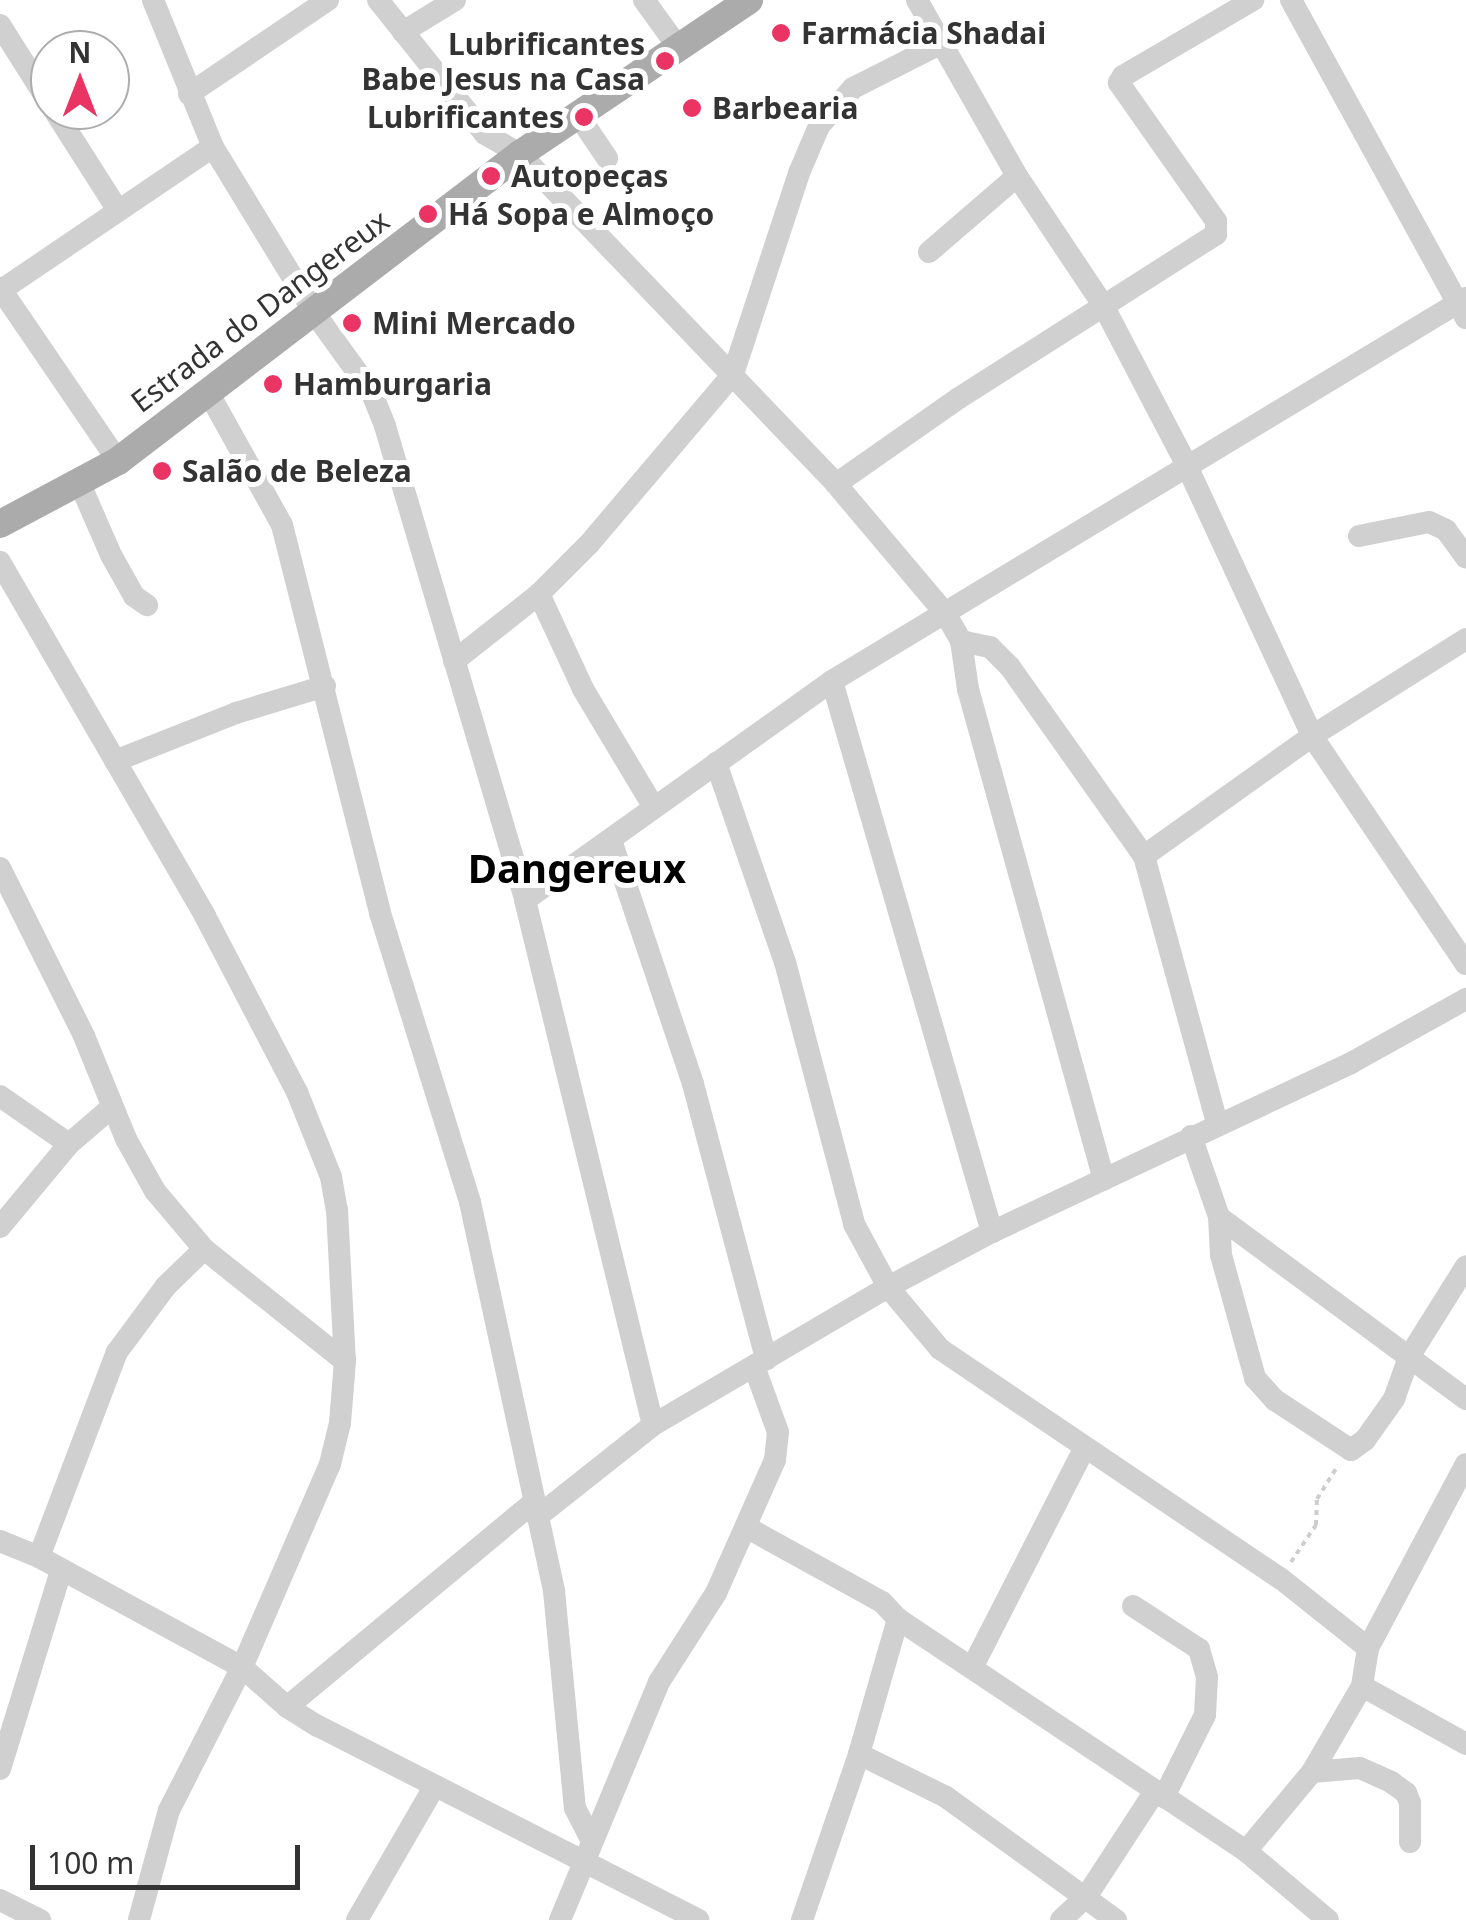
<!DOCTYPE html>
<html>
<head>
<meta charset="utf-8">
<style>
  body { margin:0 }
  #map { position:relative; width:1466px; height:1920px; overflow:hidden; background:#fff; font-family:"Noto Sans",sans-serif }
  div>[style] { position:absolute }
  .path>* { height:4px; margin-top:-2px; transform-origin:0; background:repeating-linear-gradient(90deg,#cdcdcd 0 5px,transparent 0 10px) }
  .minor>* { height:22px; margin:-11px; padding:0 11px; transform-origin:11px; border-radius:11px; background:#d0d0d0 }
  .major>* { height:28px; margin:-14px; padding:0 14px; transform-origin:14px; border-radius:14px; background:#ababab }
  .dots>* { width:28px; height:28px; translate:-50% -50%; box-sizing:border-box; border:5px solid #fff; border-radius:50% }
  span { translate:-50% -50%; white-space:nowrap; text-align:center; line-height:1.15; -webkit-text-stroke:10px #fff; paint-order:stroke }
  .poi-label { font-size:30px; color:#333; font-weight:700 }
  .left { translate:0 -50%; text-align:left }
  .right { translate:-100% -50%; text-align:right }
  .street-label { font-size:30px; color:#333 }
  .district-label { font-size:40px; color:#000; font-weight:700 }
  .north { position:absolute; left:30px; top:30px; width:100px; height:100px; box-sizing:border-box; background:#fff; border:2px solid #adadad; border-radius:50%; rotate:0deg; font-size:28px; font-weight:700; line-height:40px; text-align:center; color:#333 }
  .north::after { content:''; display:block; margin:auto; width:35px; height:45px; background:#ea3464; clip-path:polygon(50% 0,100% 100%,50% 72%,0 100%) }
  .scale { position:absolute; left:30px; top:1845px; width:270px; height:45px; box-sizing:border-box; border:5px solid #333; border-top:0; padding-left:12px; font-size:30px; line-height:35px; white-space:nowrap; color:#333; -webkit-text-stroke:8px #fff; paint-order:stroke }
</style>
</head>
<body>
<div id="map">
  <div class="path">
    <i style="left:1291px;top:1562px;width:45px;rotate:-56deg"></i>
    <i style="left:1316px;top:1525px;width:26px;rotate:-88deg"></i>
    <i style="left:1317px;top:1499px;width:40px;rotate:-58deg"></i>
  </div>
  <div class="minor">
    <i style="left:378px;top:0;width:171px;rotate:51.4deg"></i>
    <i style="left:485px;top:134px;width:40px;rotate:29.7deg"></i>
    <i style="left:520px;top:154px;width:457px;rotate:46.2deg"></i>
    <i style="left:836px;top:484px;width:169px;rotate:49.8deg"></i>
    <i style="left:945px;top:613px;width:32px;rotate:60deg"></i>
    <i style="left:961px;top:641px;width:30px;rotate:12deg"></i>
    <i style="left:990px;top:647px;width:28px;rotate:45deg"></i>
    <i style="left:1010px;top:667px;width:232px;rotate:54.7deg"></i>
    <i style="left:1144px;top:856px;width:277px;rotate:74.7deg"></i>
    <i style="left:644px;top:0;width:58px;rotate:54.1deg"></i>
    <i style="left:917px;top:0;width:202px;rotate:60.4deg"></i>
    <i style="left:1017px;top:176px;width:155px;rotate:56.3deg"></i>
    <i style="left:1103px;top:305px;width:179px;rotate:62.4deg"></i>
    <i style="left:1186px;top:464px;width:300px;rotate:65.1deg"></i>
    <i style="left:1312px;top:736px;width:275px;rotate:56deg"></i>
    <i style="left:1291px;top:0;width:363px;rotate:61.2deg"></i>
    <i style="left:0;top:25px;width:93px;rotate:57.7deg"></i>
    <i style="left:403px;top:32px;width:61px;rotate:-31.6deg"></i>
    <i style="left:189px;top:94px;width:168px;rotate:-34.1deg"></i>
    <i style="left:54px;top:110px;width:117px;rotate:57.5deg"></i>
    <i style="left:578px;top:115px;width:52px;rotate:56deg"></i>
    <i style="left:213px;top:147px;width:192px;rotate:58.6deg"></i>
    <i style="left:313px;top:311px;width:99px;rotate:54.1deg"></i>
    <i style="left:371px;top:391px;width:38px;rotate:68deg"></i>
    <i style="left:385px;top:426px;width:494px;rotate:73.5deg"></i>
    <i style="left:525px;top:900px;width:540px;rotate:76.3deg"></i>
    <i style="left:929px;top:252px;width:116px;rotate:-40.8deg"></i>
    <i style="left:0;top:288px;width:209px;rotate:55.7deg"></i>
    <i style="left:0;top:291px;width:257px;rotate:-34.1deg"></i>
    <i style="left:213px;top:147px;width:159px;rotate:-112.2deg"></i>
    <i style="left:208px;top:392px;width:152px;rotate:60.9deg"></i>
    <i style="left:282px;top:525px;width:400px;rotate:75.8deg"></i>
    <i style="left:380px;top:913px;width:303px;rotate:72.7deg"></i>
    <i style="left:470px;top:1202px;width:398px;rotate:77.8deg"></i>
    <i style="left:554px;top:1591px;width:218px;rotate:84.5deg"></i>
    <i style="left:575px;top:1808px;width:37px;rotate:63deg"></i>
    <i style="left:80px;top:484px;width:77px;rotate:66.4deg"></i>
    <i style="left:111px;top:555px;width:47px;rotate:60.7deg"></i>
    <i style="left:134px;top:596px;width:16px;rotate:35deg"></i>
    <i style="left:836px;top:484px;width:150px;rotate:-35deg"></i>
    <i style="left:959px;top:398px;width:305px;rotate:-32.5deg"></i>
    <i style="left:1216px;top:234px;width:13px;rotate:-90deg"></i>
    <i style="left:1216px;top:221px;width:169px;rotate:-125.1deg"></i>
    <i style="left:1119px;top:83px;width:8px;rotate:-60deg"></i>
    <i style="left:1123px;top:76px;width:151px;rotate:-30.3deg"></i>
    <i style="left:1359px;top:536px;width:71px;rotate:-11.3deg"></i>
    <i style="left:1429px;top:522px;width:19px;rotate:25deg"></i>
    <i style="left:1446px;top:530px;width:34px;rotate:54deg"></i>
    <i style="left:0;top:562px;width:409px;rotate:59.9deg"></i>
    <i style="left:205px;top:916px;width:199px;rotate:62.4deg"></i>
    <i style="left:297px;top:1092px;width:92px;rotate:68.2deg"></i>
    <i style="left:331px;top:1177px;width:34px;rotate:80deg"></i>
    <i style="left:337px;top:1210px;width:151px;rotate:87deg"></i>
    <i style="left:345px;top:1361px;width:62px;rotate:94.6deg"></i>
    <i style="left:340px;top:1423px;width:42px;rotate:103.7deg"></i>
    <i style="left:330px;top:1464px;width:221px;rotate:113.4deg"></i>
    <i style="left:242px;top:1667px;width:161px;rotate:117deg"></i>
    <i style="left:169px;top:1810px;width:114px;rotate:105.3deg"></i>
    <i style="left:539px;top:594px;width:105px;rotate:65.1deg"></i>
    <i style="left:583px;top:689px;width:136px;rotate:59.1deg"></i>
    <i style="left:961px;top:641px;width:49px;rotate:81.7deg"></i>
    <i style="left:968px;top:689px;width:509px;rotate:74.52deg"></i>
    <i style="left:454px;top:661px;width:108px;rotate:-38.2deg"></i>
    <i style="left:539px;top:594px;width:71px;rotate:-45deg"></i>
    <i style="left:589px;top:544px;width:223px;rotate:-49.7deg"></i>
    <i style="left:733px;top:374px;width:212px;rotate:-71.8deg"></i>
    <i style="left:799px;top:173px;width:51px;rotate:-66.9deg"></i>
    <i style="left:819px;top:126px;width:51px;rotate:-48.2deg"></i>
    <i style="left:853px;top:88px;width:102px;rotate:-26.8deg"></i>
    <i style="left:832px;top:681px;width:574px;rotate:73.81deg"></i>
    <i style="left:115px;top:761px;width:130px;rotate:-21.6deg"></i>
    <i style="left:236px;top:713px;width:93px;rotate:-16.9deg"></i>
    <i style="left:716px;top:763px;width:211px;rotate:70.9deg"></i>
    <i style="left:785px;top:962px;width:271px;rotate:75.2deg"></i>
    <i style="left:854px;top:1224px;width:72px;rotate:61.6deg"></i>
    <i style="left:888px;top:1287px;width:81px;rotate:50deg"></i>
    <i style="left:940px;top:1349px;width:410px;rotate:34deg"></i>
    <i style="left:1280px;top:1578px;width:112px;rotate:38.5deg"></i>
    <i style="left:611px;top:840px;width:257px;rotate:71.4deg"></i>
    <i style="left:693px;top:1084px;width:285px;rotate:75.1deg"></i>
    <i style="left:1144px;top:856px;width:206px;rotate:-35.5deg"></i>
    <i style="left:1312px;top:736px;width:182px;rotate:-32.2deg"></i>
    <i style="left:0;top:868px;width:188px;rotate:63.4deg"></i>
    <i style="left:84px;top:1036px;width:111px;rotate:67.8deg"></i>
    <i style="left:126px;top:1139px;width:60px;rotate:60.9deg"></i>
    <i style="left:155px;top:1191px;width:76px;rotate:49.8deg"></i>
    <i style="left:204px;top:1249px;width:180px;rotate:38.5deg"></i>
    <i style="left:525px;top:900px;width:377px;rotate:-35.5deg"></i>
    <i style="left:832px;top:681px;width:741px;rotate:-31.14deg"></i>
    <i style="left:0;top:1096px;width:84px;rotate:34.8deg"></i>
    <i style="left:1191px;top:1136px;width:86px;rotate:70.9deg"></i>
    <i style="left:1219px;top:1217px;width:307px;rotate:36.4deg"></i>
    <i style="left:1219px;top:1217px;width:38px;rotate:87deg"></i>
    <i style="left:1221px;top:1255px;width:128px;rotate:74.5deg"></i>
    <i style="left:1255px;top:1378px;width:30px;rotate:48deg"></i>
    <i style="left:1275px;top:1400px;width:91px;rotate:33.3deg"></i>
    <i style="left:1351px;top:1450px;width:17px;rotate:-36deg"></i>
    <i style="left:1365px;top:1440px;width:50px;rotate:-54.7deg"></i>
    <i style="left:1394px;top:1399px;width:45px;rotate:-70.3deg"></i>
    <i style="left:1409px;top:1357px;width:107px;rotate:-57.9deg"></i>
    <i style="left:0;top:1227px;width:108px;rotate:-50.3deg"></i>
    <i style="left:69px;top:1144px;width:57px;rotate:-40.7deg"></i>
    <i style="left:537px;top:1517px;width:148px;rotate:-38.4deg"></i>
    <i style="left:653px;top:1425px;width:273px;rotate:-30.4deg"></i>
    <i style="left:888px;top:1287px;width:118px;rotate:-27.9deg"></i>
    <i style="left:992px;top:1232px;width:397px;rotate:-25.2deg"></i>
    <i style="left:1351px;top:1063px;width:132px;rotate:-29.1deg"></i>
    <i style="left:746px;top:1527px;width:155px;rotate:28.9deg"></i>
    <i style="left:882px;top:1602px;width:23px;rotate:47deg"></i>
    <i style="left:898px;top:1619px;width:418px;rotate:33.7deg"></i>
    <i style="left:1246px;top:1851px;width:107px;rotate:40.1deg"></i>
    <i style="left:0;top:1541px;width:42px;rotate:22.3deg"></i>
    <i style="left:39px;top:1557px;width:231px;rotate:28.5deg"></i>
    <i style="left:242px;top:1667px;width:60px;rotate:41.6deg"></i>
    <i style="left:287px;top:1707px;width:36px;rotate:32deg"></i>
    <i style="left:318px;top:1726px;width:427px;rotate:27deg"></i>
    <i style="left:39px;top:1557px;width:219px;rotate:-69.2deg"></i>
    <i style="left:117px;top:1352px;width:82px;rotate:-53.4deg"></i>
    <i style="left:166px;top:1286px;width:53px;rotate:-44.2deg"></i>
    <i style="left:1133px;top:1606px;width:79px;rotate:33.1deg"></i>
    <i style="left:1199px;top:1649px;width:29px;rotate:74deg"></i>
    <i style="left:1207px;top:1677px;width:38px;rotate:93deg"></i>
    <i style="left:1205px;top:1715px;width:92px;rotate:116.6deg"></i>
    <i style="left:973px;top:1666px;width:244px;rotate:-62.9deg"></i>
    <i style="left:1362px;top:1686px;width:119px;rotate:29.1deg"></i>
    <i style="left:287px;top:1707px;width:320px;rotate:-39.7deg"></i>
    <i style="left:859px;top:1754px;width:97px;rotate:26.3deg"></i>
    <i style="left:946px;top:1797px;width:210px;rotate:35.9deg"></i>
    <i style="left:0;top:1769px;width:207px;rotate:-72.9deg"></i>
    <i style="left:1312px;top:1772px;width:48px;rotate:-4.8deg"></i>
    <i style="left:1360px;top:1768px;width:34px;rotate:24deg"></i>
    <i style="left:1391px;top:1782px;width:19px;rotate:36deg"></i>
    <i style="left:1406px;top:1793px;width:11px;rotate:68deg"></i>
    <i style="left:1410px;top:1803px;width:39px;rotate:90deg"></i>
    <i style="left:1246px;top:1851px;width:103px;rotate:-50.1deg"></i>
    <i style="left:1312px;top:1772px;width:99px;rotate:-59.8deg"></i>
    <i style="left:1362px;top:1686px;width:38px;rotate:-81deg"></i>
    <i style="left:1368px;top:1648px;width:208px;rotate:-62deg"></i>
    <i style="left:0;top:1900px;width:45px;rotate:26.6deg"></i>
    <i style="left:357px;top:1920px;width:154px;rotate:-59.9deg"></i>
    <i style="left:560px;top:1920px;width:258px;rotate:-67.4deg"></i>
    <i style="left:659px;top:1682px;width:106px;rotate:-57.4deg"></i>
    <i style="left:716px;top:1593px;width:145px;rotate:-66.1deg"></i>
    <i style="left:775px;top:1460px;width:28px;rotate:-84deg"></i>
    <i style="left:778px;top:1432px;width:70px;rotate:-110deg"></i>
    <i style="left:802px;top:1920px;width:176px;rotate:-71deg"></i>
    <i style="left:859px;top:1754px;width:141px;rotate:-73.9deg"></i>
    <i style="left:1061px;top:1920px;width:34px;rotate:-43deg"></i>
    <i style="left:1086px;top:1897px;width:126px;rotate:-56.9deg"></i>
  </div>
  <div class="major">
    <i style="left:0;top:524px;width:134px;rotate:-28.1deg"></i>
    <i style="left:118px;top:461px;width:506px;rotate:-37.37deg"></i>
    <i style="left:520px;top:154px;width:276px;rotate:-33.9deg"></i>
  </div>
  <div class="dots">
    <i style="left:781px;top:33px;background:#ea3464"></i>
    <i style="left:665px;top:61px;background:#ea3464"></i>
    <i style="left:692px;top:108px;background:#ea3464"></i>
    <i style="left:584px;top:117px;background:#ea3464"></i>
    <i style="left:491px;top:176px;background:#ea3464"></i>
    <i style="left:428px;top:214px;background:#ea3464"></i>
    <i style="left:352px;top:323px;background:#ea3464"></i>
    <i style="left:273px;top:384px;background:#ea3464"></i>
    <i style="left:162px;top:471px;background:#ea3464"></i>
  </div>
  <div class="poi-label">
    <span class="left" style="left:801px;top:33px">Farmácia Shadai</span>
    <span class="right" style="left:645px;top:61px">Lubrificantes<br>Babe Jesus na Casa</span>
    <span class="left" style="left:712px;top:108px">Barbearia</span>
    <span class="right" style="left:564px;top:117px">Lubrificantes</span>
    <span class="left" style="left:511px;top:176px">Autopeças</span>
    <span class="left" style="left:448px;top:214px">Há Sopa e Almoço</span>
    <span class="left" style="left:372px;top:323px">Mini Mercado</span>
    <span class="left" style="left:293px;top:384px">Hamburgaria</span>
    <span class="left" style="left:182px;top:471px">Salão de Beleza</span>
  </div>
  <div class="street-label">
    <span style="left:260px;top:311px;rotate:-37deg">Estrada do Dangereux</span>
  </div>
  <div class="district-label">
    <span style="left:577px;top:868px">Dangereux</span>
  </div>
  <div class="north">N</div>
  <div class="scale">100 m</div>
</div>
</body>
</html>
